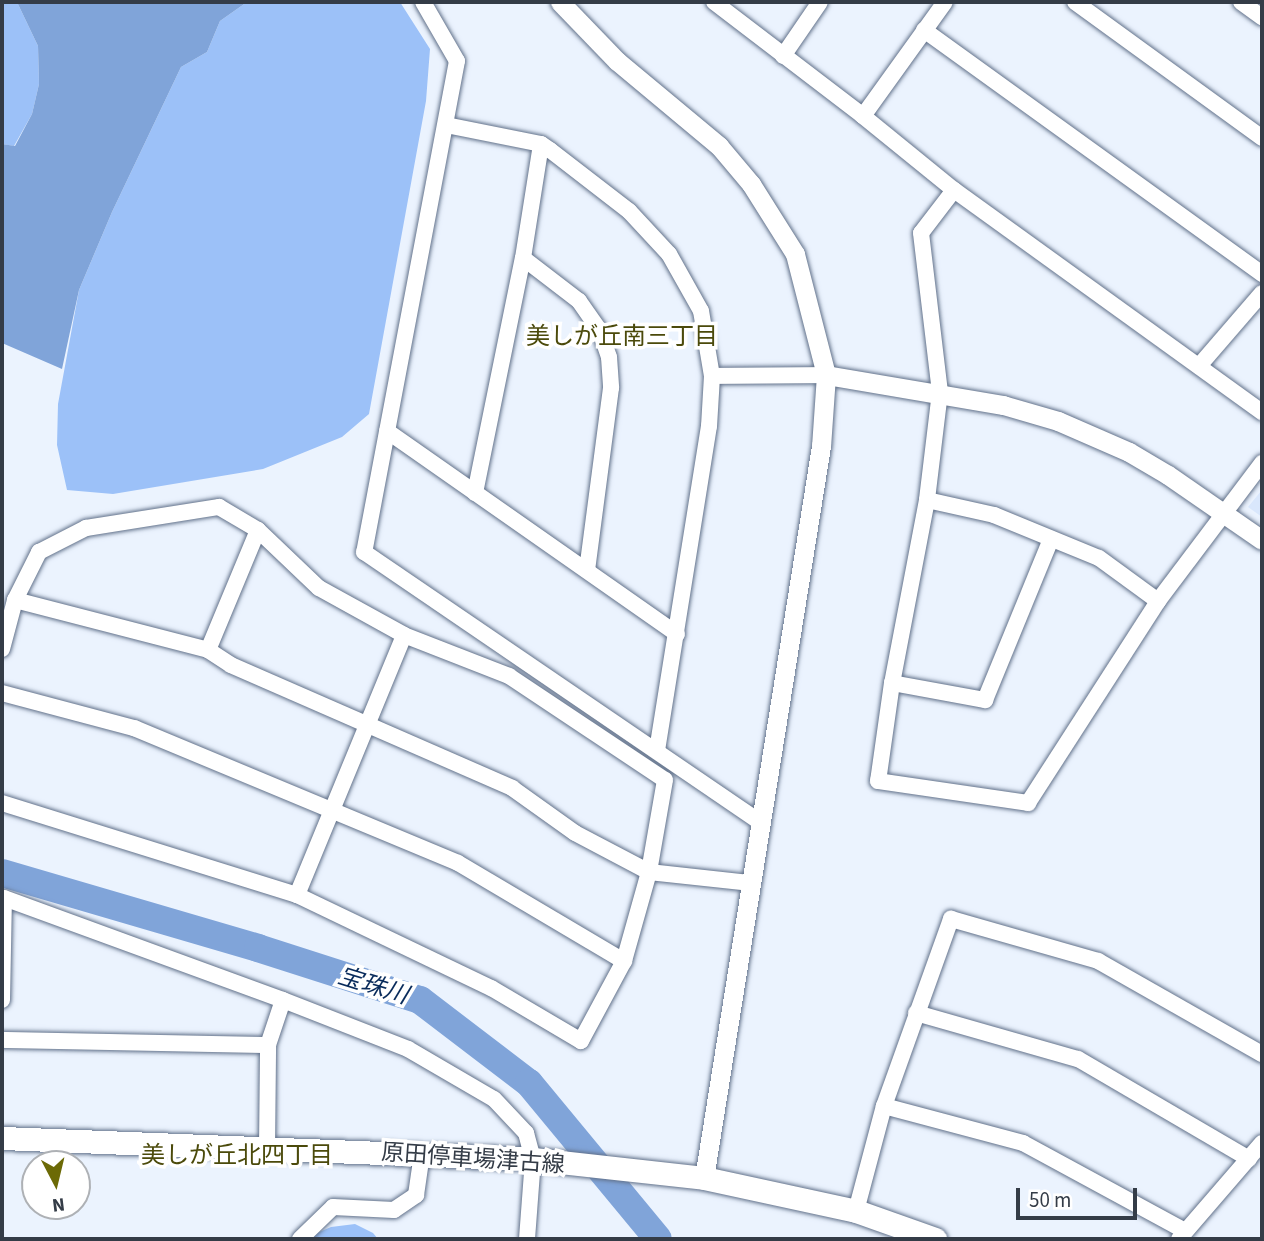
<!DOCTYPE html>
<html>
<head>
<meta charset="utf-8">
<style>
  body { margin:0 }
  #map { position:relative; width:1264px; height:1241px; overflow:hidden; background:#ebf3fe; font-family:"Source Sans 3","Noto Sans JP",sans-serif }
  div>[style] { position:absolute }
  .built>* { inset:0; background:#d9e7fc }
  .forest>* { inset:0; background:#9cc1f8 }
  .water>* { inset:0; background:#80a4d9 }
  .river>* { height:28px; margin:-14px; padding:0 14px; transform-origin:14px; border-radius:14px; background:#80a4d9 }
  .roads { filter:drop-shadow(0 0 2px #61718a) drop-shadow(0 0 2px #61718a) }
  .minor>* { height:16px; margin:-8px; padding:0 8px; transform-origin:8px; border-radius:8px; background:#fff }
  .tertiary>* { height:19px; margin:-9.5px; padding:0 9.5px; transform-origin:9.5px; border-radius:9.5px; background:#fff }
  .secondary>* { height:23px; margin:-11.5px; padding:0 11.5px; transform-origin:11.5px; border-radius:11.5px; background:#fff }
  span { translate:-50% -50%; white-space:nowrap; text-align:center; line-height:1.15; -webkit-text-stroke:7px #fff; paint-order:stroke }
  .street-label { font-size:23px; color:#343c47 }
  .neighbourhood-label { font-size:24px; color:#4b4a0b }
  .water-label { font-size:24px; color:#092b5b; font-style:italic }
  .frame { position:absolute; inset:0; border:4px solid #343c47; pointer-events:none }
  .north { position:absolute; left:21px; top:1150px; width:70px; height:70px; box-sizing:border-box; background:#fff; border:2px solid #aeb1b5; border-radius:50%; rotate:173deg; font-size:19px; font-weight:700; line-height:28px; text-align:center; color:#343c47 }
  .north::after { content:''; display:block; margin:auto; width:24px; height:32px; background:#6c6a06; clip-path:polygon(50% 0,100% 100%,50% 72%,0 100%) }
  .scale { position:absolute; left:1016px; top:1188px; width:121px; height:32px; box-sizing:border-box; border:4px solid #343c47; border-top:0; padding-left:9px; font-size:21px; line-height:24px; white-space:nowrap; color:#343c47; -webkit-text-stroke:5px #fff; paint-order:stroke }
</style>
</head>
<body>
<div id="map">
  <div class="built">
    <i style="clip-path:polygon(1262px 490px,1262px 517px,1248px 507px)"></i>
  </div>
  <div class="forest">
    <i style="clip-path:polygon(2px 2px,17px 2px,38px 46px,39px 84px,32px 114px,14px 146px,2px 144px)"></i>
    <i style="clip-path:polygon(247px 2px,400px 2px,430px 49px,426px 101px,369px 414px,342px 437px,263px 469px,113px 494px,67px 490px,57px 445px,58px 404px,79px 290px,112px 212px,181px 67px,207px 52px,220px 21px)"></i>
    <i style="clip-path:polygon(355px 1224px,373px 1233px,378px 1239px,303px 1239px,331px 1227px)"></i>
  </div>
  <div class="water">
    <i style="clip-path:polygon(17px 2px,247px 2px,220px 21px,207px 52px,181px 67px,112px 212px,79px 290px,62px 369px,2px 343px,2px 144px,15px 146px,32px 114px,39px 84px,38px 46px)"></i>
  </div>
  <div class="river">
    <i style="left:2px;top:873px;width:267px;rotate:16.3deg"></i>
    <i style="left:258px;top:948px;width:170px;rotate:17.8deg"></i>
    <i style="left:420px;top:1000px;width:137px;rotate:37.3deg"></i>
    <i style="left:529px;top:1083px;width:202px;rotate:50.4deg"></i>
  </div>
  <div class="roads">
    <div class="minor">
      <i style="left:423px;top:2px;width:68px;rotate:60deg"></i>
      <i style="left:457px;top:61px;width:500px;rotate:100.7deg"></i>
      <i style="left:364px;top:552px;width:479px;rotate:34.3deg"></i>
      <i style="left:714px;top:2px;width:188px;rotate:37.4deg"></i>
      <i style="left:863px;top:116px;width:117px;rotate:39.1deg"></i>
      <i style="left:954px;top:190px;width:380px;rotate:35.8deg"></i>
      <i style="left:1075px;top:2px;width:231px;rotate:36deg"></i>
      <i style="left:1241px;top:2px;width:26px;rotate:36deg"></i>
      <i style="left:924px;top:30px;width:417px;rotate:35.8deg"></i>
      <i style="left:783px;top:56px;width:65px;rotate:-55.6deg"></i>
      <i style="left:863px;top:116px;width:140px;rotate:-54.3deg"></i>
      <i style="left:446px;top:125px;width:97px;rotate:11.3deg"></i>
      <i style="left:541px;top:144px;width:11px;rotate:34deg"></i>
      <i style="left:550px;top:150px;width:100px;rotate:37.7deg"></i>
      <i style="left:629px;top:211px;width:59px;rotate:47.1deg"></i>
      <i style="left:669px;top:254px;width:65px;rotate:60.7deg"></i>
      <i style="left:701px;top:311px;width:66px;rotate:80.4deg"></i>
      <i style="left:712px;top:376px;width:50px;rotate:93.4deg"></i>
      <i style="left:709px;top:426px;width:329px;rotate:99.1deg"></i>
      <i style="left:954px;top:190px;width:54px;rotate:127.5deg"></i>
      <i style="left:921px;top:233px;width:160px;rotate:83.2deg"></i>
      <i style="left:940px;top:392px;width:109px;rotate:96.9deg"></i>
      <i style="left:927px;top:500px;width:186px;rotate:100.8deg"></i>
      <i style="left:892px;top:683px;width:99px;rotate:98.1deg"></i>
      <i style="left:878px;top:781px;width:152px;rotate:8.3deg"></i>
      <i style="left:1028px;top:803px;width:240px;rotate:-57.2deg"></i>
      <i style="left:1158px;top:601px;width:173px;rotate:-53deg"></i>
      <i style="left:523px;top:258px;width:71px;rotate:37.5deg"></i>
      <i style="left:579px;top:301px;width:37px;rotate:55deg"></i>
      <i style="left:600px;top:331px;width:28px;rotate:71deg"></i>
      <i style="left:609px;top:357px;width:31px;rotate:86deg"></i>
      <i style="left:611px;top:388px;width:184px;rotate:97.5deg"></i>
      <i style="left:1199px;top:366px;width:96px;rotate:-49.2deg"></i>
      <i style="left:712px;top:376px;width:114px;rotate:-0.5deg"></i>
      <i style="left:387px;top:431px;width:354px;rotate:35deg"></i>
      <i style="left:475px;top:493px;width:240px;rotate:-78.5deg"></i>
      <i style="left:523px;top:258px;width:115px;rotate:-81deg"></i>
      <i style="left:927px;top:500px;width:69px;rotate:12.6deg"></i>
      <i style="left:994px;top:515px;width:113px;rotate:22.3deg"></i>
      <i style="left:1099px;top:558px;width:73px;rotate:36.1deg"></i>
      <i style="left:258px;top:530px;width:130px;rotate:112.6deg"></i>
      <i style="left:208px;top:650px;width:27px;rotate:33deg"></i>
      <i style="left:231px;top:665px;width:307px;rotate:23.6deg"></i>
      <i style="left:512px;top:788px;width:77px;rotate:35.5deg"></i>
      <i style="left:575px;top:833px;width:84px;rotate:27.8deg"></i>
      <i style="left:649px;top:872px;width:103px;rotate:6.2deg"></i>
      <i style="left:15px;top:600px;width:199px;rotate:14.5deg"></i>
      <i style="left:2px;top:649px;width:51px;rotate:-75.1deg"></i>
      <i style="left:15px;top:600px;width:54px;rotate:-63.4deg"></i>
      <i style="left:39px;top:552px;width:53px;rotate:-27.1deg"></i>
      <i style="left:86px;top:528px;width:135px;rotate:-9deg"></i>
      <i style="left:219px;top:507px;width:45px;rotate:30.5deg"></i>
      <i style="left:258px;top:530px;width:84px;rotate:43.6deg"></i>
      <i style="left:319px;top:588px;width:97px;rotate:28.9deg"></i>
      <i style="left:404px;top:635px;width:113px;rotate:21.3deg"></i>
      <i style="left:509px;top:676px;width:187px;rotate:33.7deg"></i>
      <i style="left:665px;top:780px;width:93px;rotate:99.9deg"></i>
      <i style="left:649px;top:872px;width:92px;rotate:105.7deg"></i>
      <i style="left:624px;top:961px;width:91px;rotate:118.3deg"></i>
      <i style="left:581px;top:1041px;width:104px;rotate:-149.5deg"></i>
      <i style="left:491px;top:988px;width:215px;rotate:-154.4deg"></i>
      <i style="left:297px;top:895px;width:309px;rotate:-162.7deg"></i>
      <i style="left:892px;top:683px;width:95px;rotate:10.4deg"></i>
      <i style="left:985px;top:700px;width:174px;rotate:-67.7deg"></i>
      <i style="left:2px;top:693px;width:137px;rotate:14.9deg"></i>
      <i style="left:134px;top:728px;width:351px;rotate:22.6deg"></i>
      <i style="left:458px;top:863px;width:193px;rotate:30.6deg"></i>
      <i style="left:297px;top:895px;width:281px;rotate:-67.6deg"></i>
      <i style="left:2px;top:1000px;width:102px;rotate:-88.9deg"></i>
      <i style="left:4px;top:898px;width:297px;rotate:20.1deg"></i>
      <i style="left:283px;top:1000px;width:134px;rotate:21.4deg"></i>
      <i style="left:408px;top:1049px;width:99px;rotate:30.2deg"></i>
      <i style="left:494px;top:1099px;width:47px;rotate:46.7deg"></i>
      <i style="left:526px;top:1133px;width:27px;rotate:75deg"></i>
      <i style="left:533px;top:1159px;width:80px;rotate:94.3deg"></i>
      <i style="left:916px;top:1013px;width:168px;rotate:15.9deg"></i>
      <i style="left:1078px;top:1059px;width:198px;rotate:30.3deg"></i>
      <i style="left:2px;top:1040px;width:266px;rotate:1.1deg"></i>
      <i style="left:884px;top:1106px;width:144px;rotate:14.9deg"></i>
      <i style="left:1023px;top:1143px;width:184px;rotate:28.5deg"></i>
      <i style="left:267px;top:1149px;width:104px;rotate:-89.4deg"></i>
      <i style="left:268px;top:1045px;width:47px;rotate:-71.6deg"></i>
      <i style="left:856px;top:1211px;width:109px;rotate:-75.1deg"></i>
      <i style="left:884px;top:1106px;width:199px;rotate:-70.3deg"></i>
      <i style="left:951px;top:919px;width:153px;rotate:15.9deg"></i>
      <i style="left:1098px;top:961px;width:189px;rotate:29.6deg"></i>
      <i style="left:300px;top:1239px;width:46px;rotate:-44.1deg"></i>
      <i style="left:333px;top:1207px;width:61px;rotate:2.8deg"></i>
      <i style="left:394px;top:1210px;width:27px;rotate:-34deg"></i>
      <i style="left:416px;top:1195px;width:41px;rotate:-81.7deg"></i>
      <i style="left:1179px;top:1239px;width:127px;rotate:-49.2deg"></i>
    </div>
    <div class="tertiary">
      <i style="left:560px;top:2px;width:82px;rotate:46deg"></i>
      <i style="left:617px;top:61px;width:133px;rotate:39.8deg"></i>
      <i style="left:719px;top:146px;width:50px;rotate:49.9deg"></i>
      <i style="left:751px;top:184px;width:83px;rotate:57.8deg"></i>
      <i style="left:795px;top:254px;width:125px;rotate:75.6deg"></i>
      <i style="left:826px;top:375px;width:71px;rotate:94deg"></i>
      <i style="left:821px;top:446px;width:741px;rotate:99.08deg"></i>
      <i style="left:826px;top:375px;width:180px;rotate:9.6deg"></i>
      <i style="left:1003px;top:405px;width:57px;rotate:16.2deg"></i>
      <i style="left:1058px;top:421px;width:77px;rotate:23.6deg"></i>
      <i style="left:1129px;top:452px;width:45px;rotate:30.5deg"></i>
      <i style="left:1168px;top:475px;width:114px;rotate:34.7deg"></i>
    </div>
    <div class="secondary">
      <i style="left:2px;top:1138px;width:531px;rotate:2.26deg"></i>
      <i style="left:533px;top:1159px;width:172px;rotate:6.3deg"></i>
      <i style="left:704px;top:1178px;width:156px;rotate:12.2deg"></i>
      <i style="left:856px;top:1211px;width:84px;rotate:19.5deg"></i>
    </div>
  </div>
  <div class="street-label">
    <span style="left:473px;top:1159px;rotate:4deg">原田停車場津古線</span>
  </div>
  <div class="neighbourhood-label">
    <span style="left:622px;top:337px">美しが丘南三丁目</span>
    <span style="left:237px;top:1156px">美しが丘北四丁目</span>
  </div>
  <div class="water-label">
    <span style="left:373px;top:986px;rotate:17deg">宝珠川</span>
  </div>
  <div class="frame"></div>
  <div class="north">N</div>
  <div class="scale">50 m</div>
</div>
</body>
</html>
